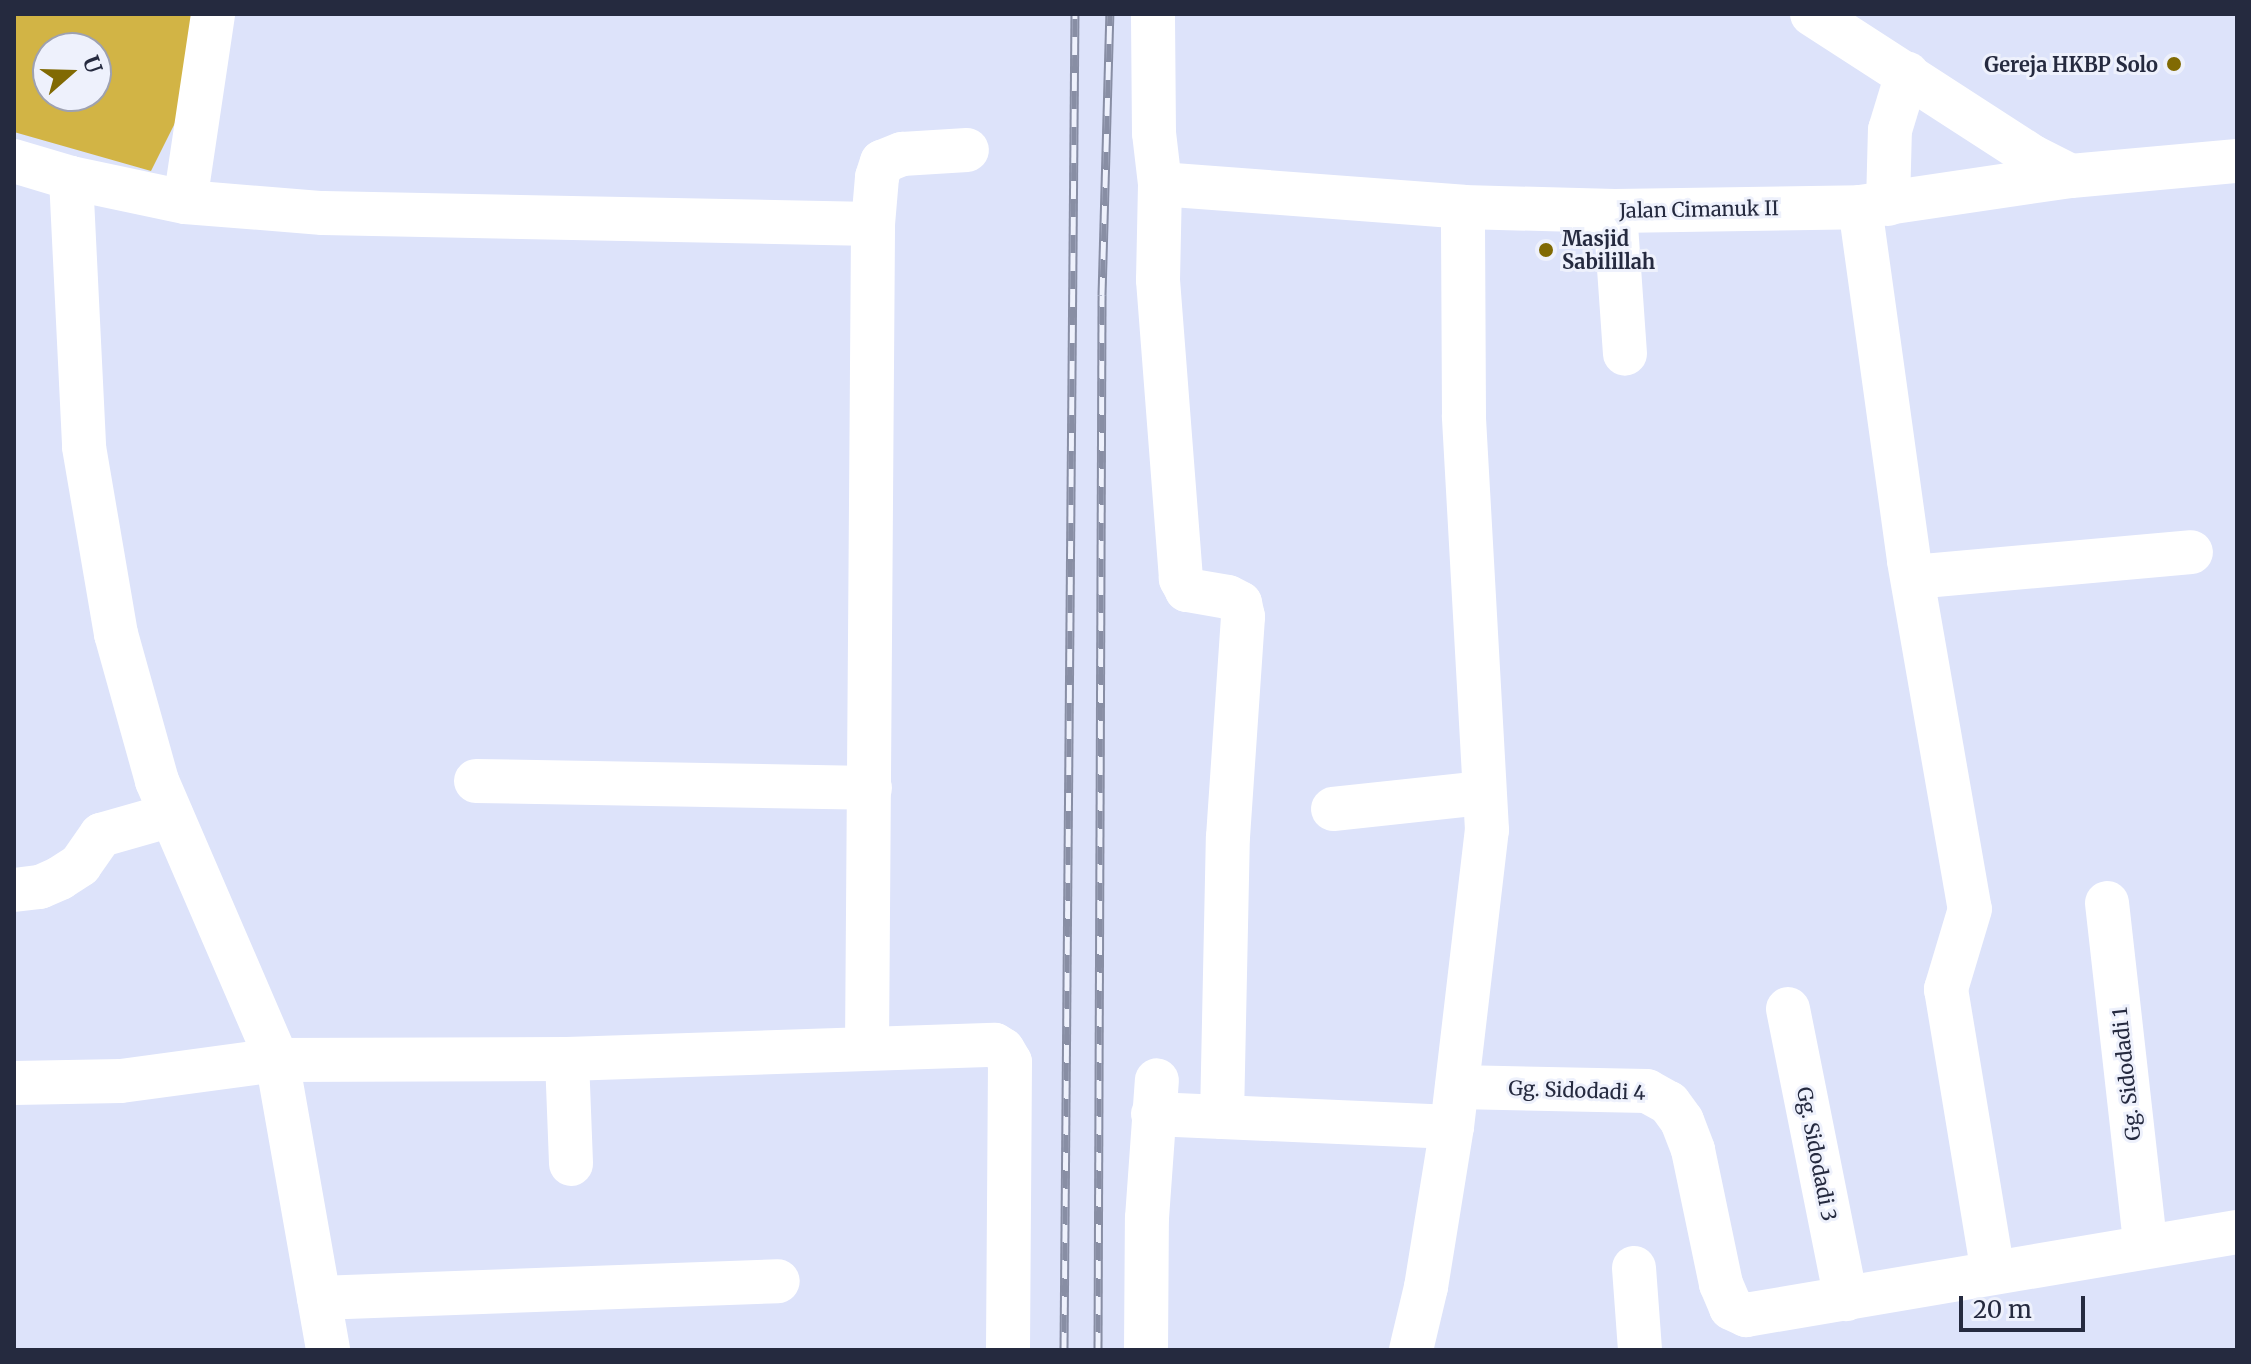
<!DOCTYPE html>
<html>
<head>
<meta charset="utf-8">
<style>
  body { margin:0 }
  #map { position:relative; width:2251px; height:1364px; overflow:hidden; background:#dde3fa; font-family:Merriweather,serif }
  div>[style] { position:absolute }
  .green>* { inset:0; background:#d2b445 }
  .minor>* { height:44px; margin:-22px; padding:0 22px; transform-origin:22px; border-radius:22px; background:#fff }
  .rail>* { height:9px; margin-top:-4.5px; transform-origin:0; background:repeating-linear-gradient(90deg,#eef1fc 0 18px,#888ea4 0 36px); box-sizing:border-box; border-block:2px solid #888ea4 }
  .dots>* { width:22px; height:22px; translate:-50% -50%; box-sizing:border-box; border:4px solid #eef1fc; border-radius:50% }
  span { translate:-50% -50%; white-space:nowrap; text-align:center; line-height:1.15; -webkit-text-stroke:6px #eef1fc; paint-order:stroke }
  .poi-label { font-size:20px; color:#252a3f; font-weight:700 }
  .right { translate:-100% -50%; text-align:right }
  .left { translate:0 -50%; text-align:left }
  .street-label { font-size:20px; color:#252a3f }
  .frame { position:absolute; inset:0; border:16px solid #252a3f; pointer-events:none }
  .north { position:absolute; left:32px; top:32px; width:80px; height:80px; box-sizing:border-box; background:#eef1fc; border:2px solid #9ea1b0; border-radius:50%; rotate:70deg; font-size:22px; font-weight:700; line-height:32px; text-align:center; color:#252a3f }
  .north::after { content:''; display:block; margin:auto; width:28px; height:36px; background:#816a03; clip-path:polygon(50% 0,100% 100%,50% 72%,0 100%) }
  .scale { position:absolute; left:1959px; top:1296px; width:126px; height:36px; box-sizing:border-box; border:4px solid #252a3f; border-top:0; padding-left:10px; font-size:24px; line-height:28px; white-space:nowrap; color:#252a3f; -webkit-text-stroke:6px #eef1fc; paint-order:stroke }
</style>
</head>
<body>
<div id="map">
  <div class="green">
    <i style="clip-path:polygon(evenodd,14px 14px,197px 14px,175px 123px,151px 171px,14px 132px,14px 14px,48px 48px,96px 48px,96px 96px,48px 96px,48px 48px)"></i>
  </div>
  <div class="minor">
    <i style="left:1812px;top:14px;width:263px;rotate:32.9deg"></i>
    <i style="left:2033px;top:157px;width:42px;rotate:26.6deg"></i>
    <i style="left:14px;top:161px;width:59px;rotate:16.6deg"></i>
    <i style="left:71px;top:178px;width:116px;rotate:11.9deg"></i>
    <i style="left:185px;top:202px;width:138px;rotate:4.6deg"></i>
    <i style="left:323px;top:213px;width:550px;rotate:1.15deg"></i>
    <i style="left:71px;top:178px;width:269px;rotate:87.2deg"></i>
    <i style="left:84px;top:447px;width:190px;rotate:80.3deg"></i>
    <i style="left:116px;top:634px;width:153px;rotate:74.4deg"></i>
    <i style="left:157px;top:781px;width:304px;rotate:66.7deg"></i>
    <i style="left:277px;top:1060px;width:294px;rotate:80deg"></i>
    <i style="left:1160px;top:184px;width:304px;rotate:4.3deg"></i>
    <i style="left:1463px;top:207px;width:152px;rotate:1.5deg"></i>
    <i style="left:1615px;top:211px;width:245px;rotate:-0.9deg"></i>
    <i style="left:1860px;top:207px;width:213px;rotate:-8.4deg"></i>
    <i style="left:2071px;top:176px;width:167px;rotate:-5.2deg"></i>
    <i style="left:185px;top:202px;width:190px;rotate:-81.5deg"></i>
    <i style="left:1888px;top:204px;width:74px;rotate:-88.5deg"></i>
    <i style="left:1890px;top:130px;width:59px;rotate:-73.1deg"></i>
    <i style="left:1860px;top:207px;width:357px;rotate:82.1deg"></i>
    <i style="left:1909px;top:561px;width:353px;rotate:80.1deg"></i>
    <i style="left:1970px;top:909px;width:84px;rotate:106.7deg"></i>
    <i style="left:1946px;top:989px;width:287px;rotate:80.6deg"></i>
    <i style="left:1615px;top:211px;width:143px;rotate:86deg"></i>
    <i style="left:1913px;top:577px;width:279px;rotate:-5.1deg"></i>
    <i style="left:476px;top:781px;width:394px;rotate:1deg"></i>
    <i style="left:1333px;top:809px;width:151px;rotate:-6.1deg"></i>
    <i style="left:14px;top:890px;width:26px;rotate:-7deg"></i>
    <i style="left:40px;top:887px;width:22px;rotate:-24deg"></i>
    <i style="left:60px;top:878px;width:24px;rotate:-33deg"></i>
    <i style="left:80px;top:865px;width:37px;rotate:-55deg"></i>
    <i style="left:101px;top:835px;width:73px;rotate:-15.9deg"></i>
    <i style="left:2107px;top:903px;width:343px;rotate:83.6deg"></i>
    <i style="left:1788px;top:1009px;width:296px;rotate:78.7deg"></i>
    <i style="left:867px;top:1048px;width:824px;rotate:-89.58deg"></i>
    <i style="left:873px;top:224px;width:47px;rotate:-85.1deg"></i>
    <i style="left:877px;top:177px;width:16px;rotate:-72deg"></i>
    <i style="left:882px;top:162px;width:22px;rotate:-22deg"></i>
    <i style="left:902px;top:154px;width:65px;rotate:-3.5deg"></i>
    <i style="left:567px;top:1059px;width:105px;rotate:87.8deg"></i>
    <i style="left:14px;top:1083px;width:107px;rotate:-1.1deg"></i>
    <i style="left:121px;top:1081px;width:157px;rotate:-7.7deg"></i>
    <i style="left:277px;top:1060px;width:290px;rotate:-0.2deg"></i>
    <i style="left:567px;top:1059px;width:428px;rotate:-1.9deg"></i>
    <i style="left:995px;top:1045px;width:9px;rotate:32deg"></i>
    <i style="left:1003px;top:1050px;width:14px;rotate:60deg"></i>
    <i style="left:1010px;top:1062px;width:288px;rotate:90.4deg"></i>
    <i style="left:1457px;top:1087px;width:190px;rotate:1.2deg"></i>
    <i style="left:1647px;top:1091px;width:25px;rotate:29deg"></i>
    <i style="left:1669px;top:1103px;width:22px;rotate:54deg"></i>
    <i style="left:1682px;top:1121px;width:31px;rotate:69deg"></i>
    <i style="left:1693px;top:1150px;width:137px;rotate:78.2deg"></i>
    <i style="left:1721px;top:1284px;width:26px;rotate:67deg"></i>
    <i style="left:1731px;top:1308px;width:17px;rotate:25deg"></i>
    <i style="left:1746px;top:1315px;width:498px;rotate:-9.6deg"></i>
    <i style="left:1153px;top:1114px;width:69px;rotate:2.5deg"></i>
    <i style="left:1222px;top:1117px;width:280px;rotate:-88.8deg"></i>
    <i style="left:1228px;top:837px;width:221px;rotate:-86.1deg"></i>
    <i style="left:1243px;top:617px;width:14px;rotate:-102deg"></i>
    <i style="left:1240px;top:603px;width:13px;rotate:-153deg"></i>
    <i style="left:1228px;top:597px;width:42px;rotate:-170.3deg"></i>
    <i style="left:1187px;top:590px;width:13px;rotate:-119deg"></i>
    <i style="left:1181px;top:579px;width:300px;rotate:-94.4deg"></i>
    <i style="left:1158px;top:280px;width:96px;rotate:-88.8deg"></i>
    <i style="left:1160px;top:184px;width:51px;rotate:-96.7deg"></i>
    <i style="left:1154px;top:133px;width:119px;rotate:-90.5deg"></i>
    <i style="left:1222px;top:1117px;width:230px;rotate:2.5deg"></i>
    <i style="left:1634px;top:1268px;width:82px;rotate:85.8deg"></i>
    <i style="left:319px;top:1298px;width:459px;rotate:-2.1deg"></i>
    <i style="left:1146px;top:1350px;width:132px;rotate:-89.6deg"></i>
    <i style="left:1147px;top:1218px;width:138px;rotate:-85.9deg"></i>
    <i style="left:1411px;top:1350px;width:65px;rotate:-76.6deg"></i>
    <i style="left:1426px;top:1287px;width:162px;rotate:-80.8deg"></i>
    <i style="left:1452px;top:1127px;width:299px;rotate:-83.3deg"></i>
    <i style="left:1487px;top:830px;width:415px;rotate:-93.2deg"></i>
    <i style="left:1464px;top:416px;width:209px;rotate:-90.3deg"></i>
  </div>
  <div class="rail">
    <i style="left:1064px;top:1350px;width:1336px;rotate:-89.53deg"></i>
    <i style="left:1098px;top:1350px;width:1055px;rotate:-89.78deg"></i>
    <i style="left:1102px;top:295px;width:281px;rotate:-88.4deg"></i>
  </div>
  <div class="dots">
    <i style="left:2174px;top:64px;background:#816a03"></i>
    <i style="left:1546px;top:250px;background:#816a03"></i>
  </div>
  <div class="poi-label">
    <span class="right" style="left:2158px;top:64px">Gereja HKBP Solo</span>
    <span class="left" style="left:1562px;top:250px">Masjid<br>Sabilillah</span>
  </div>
  <div class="street-label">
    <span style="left:1699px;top:209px;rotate:-1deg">Jalan Cimanuk II</span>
    <span style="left:2126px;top:1074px;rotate:-96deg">Gg. Sidodadi 1</span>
    <span style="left:1577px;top:1090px;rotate:2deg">Gg. Sidodadi 4</span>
    <span style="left:1817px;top:1154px;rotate:79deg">Gg. Sidodadi 3</span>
  </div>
  <div class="frame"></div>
  <div class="north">U</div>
  <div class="scale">20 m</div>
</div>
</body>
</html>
